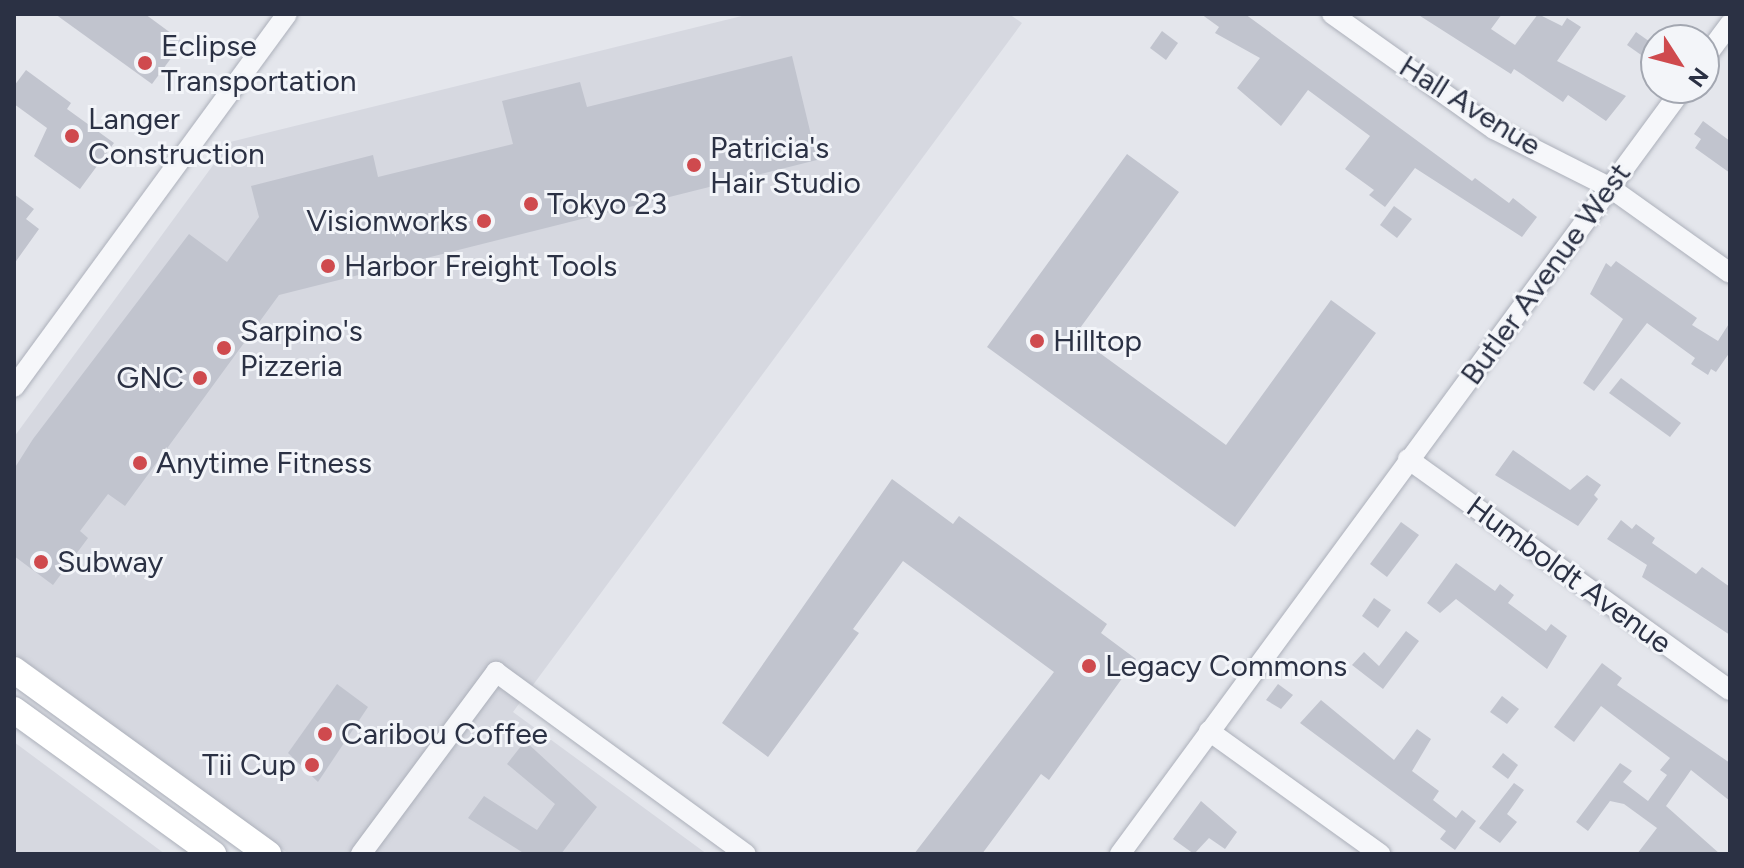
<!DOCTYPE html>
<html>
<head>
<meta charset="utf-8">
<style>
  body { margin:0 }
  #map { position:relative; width:1744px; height:868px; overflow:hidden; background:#e4e6ec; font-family:Figtree,sans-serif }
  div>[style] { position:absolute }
  .built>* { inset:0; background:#d6d8e0 }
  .building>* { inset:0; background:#c1c4ce }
  .roads { filter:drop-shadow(0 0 2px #acb0ba) drop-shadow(0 0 2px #acb0ba) }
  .minor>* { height:20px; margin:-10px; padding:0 10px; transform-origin:10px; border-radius:10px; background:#f6f7fa }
  .major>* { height:26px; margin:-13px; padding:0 13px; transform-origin:13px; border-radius:13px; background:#fff }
  .dots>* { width:22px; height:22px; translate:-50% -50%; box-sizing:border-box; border:4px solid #f3f5f9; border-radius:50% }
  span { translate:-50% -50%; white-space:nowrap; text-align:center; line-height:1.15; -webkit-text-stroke:6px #f3f5f9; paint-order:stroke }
  .poi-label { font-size:30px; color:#2b3144 }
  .left { translate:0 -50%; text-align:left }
  .right { translate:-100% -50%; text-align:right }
  .street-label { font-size:30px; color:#2b3144 }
  .frame { position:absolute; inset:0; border:16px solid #2b3144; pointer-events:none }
  .north { position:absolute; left:1640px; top:24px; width:80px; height:80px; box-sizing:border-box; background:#f3f5f9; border:2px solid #a3a7b1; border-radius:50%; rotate:126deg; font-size:22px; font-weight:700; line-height:32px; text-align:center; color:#2b3144 }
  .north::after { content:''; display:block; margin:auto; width:28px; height:36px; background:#cf4a4e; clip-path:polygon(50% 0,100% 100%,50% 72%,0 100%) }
</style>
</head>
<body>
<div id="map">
  <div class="built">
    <i style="clip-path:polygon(750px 14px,1009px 14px,1022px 23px,513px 712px,707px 854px,289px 854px,14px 653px,14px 437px,230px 142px)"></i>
    <i style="clip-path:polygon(14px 742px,165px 854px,14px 854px)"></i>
  </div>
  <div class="building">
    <i style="clip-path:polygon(55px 14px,145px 14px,183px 42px,152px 84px)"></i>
    <i style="clip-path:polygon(1201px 14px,1245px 14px,1472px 181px,1475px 178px,1509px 203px,1513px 198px,1537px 217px,1522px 237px,1415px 168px,1385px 207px,1369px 195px,1374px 190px,1345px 169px,1370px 136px,1308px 90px,1281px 126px,1237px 88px,1260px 58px,1215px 33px,1219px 27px)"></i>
    <i style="clip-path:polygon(1417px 14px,1502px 14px,1491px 29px,1515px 45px,1538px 14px,1562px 26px,1567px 18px,1581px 27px,1557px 61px,1626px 96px,1606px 121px,1568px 95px,1563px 102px,1514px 69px,1511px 74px)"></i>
    <i style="clip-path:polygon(1162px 31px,1178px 43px,1166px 60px,1150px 48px)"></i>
    <i style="clip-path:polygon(1636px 32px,1653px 44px,1644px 57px,1627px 45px)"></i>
    <i style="clip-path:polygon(792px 56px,817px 160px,279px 295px,125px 506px,108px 494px,80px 531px,88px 538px,53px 585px,14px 556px,14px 469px,33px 439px,189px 234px,227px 262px,259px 217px,251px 186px,373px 155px,378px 177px,513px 144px,502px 101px,580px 82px,587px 107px)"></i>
    <i style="clip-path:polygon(26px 70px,71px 103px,67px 109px,114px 143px,80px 189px,34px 156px,47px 128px,14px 104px,14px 86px)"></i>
    <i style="clip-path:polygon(1703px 121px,1730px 141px,1730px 173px,1695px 148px,1701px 139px,1694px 134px)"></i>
    <i style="clip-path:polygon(1127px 154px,1179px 192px,1075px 335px,1226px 445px,1331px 300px,1376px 333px,1235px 527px,987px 347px)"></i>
    <i style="clip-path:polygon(14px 194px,34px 209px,26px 219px,39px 229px,14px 264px)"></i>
    <i style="clip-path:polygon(1394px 206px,1412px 219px,1397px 238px,1380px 225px)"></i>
    <i style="clip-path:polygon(1616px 261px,1697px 318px,1692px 325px,1718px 341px,1730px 322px,1730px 352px,1716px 372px,1711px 369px,1708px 375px,1691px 364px,1695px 358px,1647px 323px,1594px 391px,1583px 383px,1623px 319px,1590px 294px,1606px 263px,1611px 267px)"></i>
    <i style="clip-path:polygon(1621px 378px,1681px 423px,1670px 437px,1609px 393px)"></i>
    <i style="clip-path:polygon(1513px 450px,1570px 490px,1587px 475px,1601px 485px,1594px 495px,1598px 499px,1578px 526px,1495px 475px)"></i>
    <i style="clip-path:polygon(892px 479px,953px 524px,959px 516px,1107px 624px,1101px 633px,1136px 659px,1049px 780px,1041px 774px,982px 854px,914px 854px,1054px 672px,903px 561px,853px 629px,859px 633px,768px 757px,722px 723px)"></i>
    <i style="clip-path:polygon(1621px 520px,1632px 529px,1636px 524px,1655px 538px,1652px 543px,1696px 574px,1702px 567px,1730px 587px,1730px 635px,1642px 577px,1647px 565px,1607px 539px)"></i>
    <i style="clip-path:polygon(1401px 522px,1419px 535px,1387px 577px,1370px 564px)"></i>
    <i style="clip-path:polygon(1456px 563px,1495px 591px,1500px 584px,1514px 595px,1508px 603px,1546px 631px,1551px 624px,1567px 636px,1547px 669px,1456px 599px,1440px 613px,1427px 603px)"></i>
    <i style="clip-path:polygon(1374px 598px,1391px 610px,1378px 628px,1362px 616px)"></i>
    <i style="clip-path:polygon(1406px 631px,1419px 641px,1383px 689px,1352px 665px,1364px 652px,1379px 666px)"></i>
    <i style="clip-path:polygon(1602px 663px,1622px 678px,1617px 685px,1730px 763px,1730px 801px,1691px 770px,1666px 806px,1720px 854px,1637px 854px,1657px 828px,1624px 804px,1610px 801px,1588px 831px,1576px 822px,1620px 763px,1632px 771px,1623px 782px,1648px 801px,1667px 775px,1660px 770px,1670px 758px,1601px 706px,1574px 742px,1554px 727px)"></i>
    <i style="clip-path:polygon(337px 684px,368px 707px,318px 782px,288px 753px)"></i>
    <i style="clip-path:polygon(1278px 684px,1293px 695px,1281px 709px,1266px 700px)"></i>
    <i style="clip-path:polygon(1502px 696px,1519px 709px,1507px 724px,1490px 712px)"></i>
    <i style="clip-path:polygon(1321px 700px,1394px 760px,1417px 729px,1431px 739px,1412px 771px,1439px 791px,1433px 800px,1456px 818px,1462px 810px,1476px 821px,1455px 850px,1440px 839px,1446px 831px,1300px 723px)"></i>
    <i style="clip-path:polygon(525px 741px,597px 807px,561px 854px,525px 854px,468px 818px,484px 796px,537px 830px,555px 804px,507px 764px)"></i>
    <i style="clip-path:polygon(1503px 753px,1518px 765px,1508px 779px,1492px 767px)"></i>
    <i style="clip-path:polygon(1514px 783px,1524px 790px,1507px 814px,1517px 822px,1500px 843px,1479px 828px)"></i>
    <i style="clip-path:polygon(1201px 801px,1237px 832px,1225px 849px,1209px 838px,1194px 854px,1173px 839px)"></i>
  </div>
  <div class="roads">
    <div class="minor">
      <i style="left:1332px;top:14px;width:199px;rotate:35.4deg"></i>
      <i style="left:1494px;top:129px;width:129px;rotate:26.8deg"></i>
      <i style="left:1609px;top:187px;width:148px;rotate:35.4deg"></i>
      <i style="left:1704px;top:59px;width:44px;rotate:-53.4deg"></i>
      <i style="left:14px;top:387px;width:462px;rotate:-53.8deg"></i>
      <i style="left:1408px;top:459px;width:396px;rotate:35.7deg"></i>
      <i style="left:1209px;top:731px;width:211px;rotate:35.7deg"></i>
      <i style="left:361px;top:854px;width:227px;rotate:-53.4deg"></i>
      <i style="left:496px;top:672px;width:309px;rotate:36.1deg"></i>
      <i style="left:1120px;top:854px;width:951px;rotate:-53.68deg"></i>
    </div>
    <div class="major">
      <i style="left:14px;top:670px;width:314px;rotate:35.9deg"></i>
      <i style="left:14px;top:710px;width:246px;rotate:35.9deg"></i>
    </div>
  </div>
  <div class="dots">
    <i style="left:145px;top:63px;background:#cf4a4e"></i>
    <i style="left:72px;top:136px;background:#cf4a4e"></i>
    <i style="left:694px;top:165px;background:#cf4a4e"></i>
    <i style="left:531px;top:204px;background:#cf4a4e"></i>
    <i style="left:484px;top:221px;background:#cf4a4e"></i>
    <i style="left:328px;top:266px;background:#cf4a4e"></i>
    <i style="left:1037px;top:341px;background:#cf4a4e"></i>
    <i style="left:224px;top:348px;background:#cf4a4e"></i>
    <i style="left:200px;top:378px;background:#cf4a4e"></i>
    <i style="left:140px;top:463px;background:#cf4a4e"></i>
    <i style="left:41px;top:562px;background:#cf4a4e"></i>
    <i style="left:1089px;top:666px;background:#cf4a4e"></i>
    <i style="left:325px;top:734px;background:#cf4a4e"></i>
    <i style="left:312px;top:765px;background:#cf4a4e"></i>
  </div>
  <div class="poi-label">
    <span class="left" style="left:161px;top:63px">Eclipse<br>Transportation</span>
    <span class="left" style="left:88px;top:136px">Langer<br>Construction</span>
    <span class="left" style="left:710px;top:165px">Patricia's<br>Hair Studio</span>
    <span class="left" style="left:547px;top:204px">Tokyo 23</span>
    <span class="right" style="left:468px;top:221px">Visionworks</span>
    <span class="left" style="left:344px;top:266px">Harbor Freight Tools</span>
    <span class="left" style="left:240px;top:348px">Sarpino's<br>Pizzeria</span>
    <span class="left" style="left:1053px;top:341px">Hilltop</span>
    <span class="right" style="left:184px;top:378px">GNC</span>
    <span class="left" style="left:156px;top:463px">Anytime Fitness</span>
    <span class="left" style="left:57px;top:562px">Subway</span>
    <span class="left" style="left:1105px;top:666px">Legacy Commons</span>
    <span class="left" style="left:341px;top:734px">Caribou Coffee</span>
    <span class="right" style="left:296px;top:765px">Tii Cup</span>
  </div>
  <div class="street-label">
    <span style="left:1470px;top:106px;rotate:32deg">Hall Avenue</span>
    <span style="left:1546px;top:274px;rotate:-54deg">Butler Avenue West</span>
    <span style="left:1569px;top:575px;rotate:36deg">Humboldt Avenue</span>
  </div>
  <div class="frame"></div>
  <div class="north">N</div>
</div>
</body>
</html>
